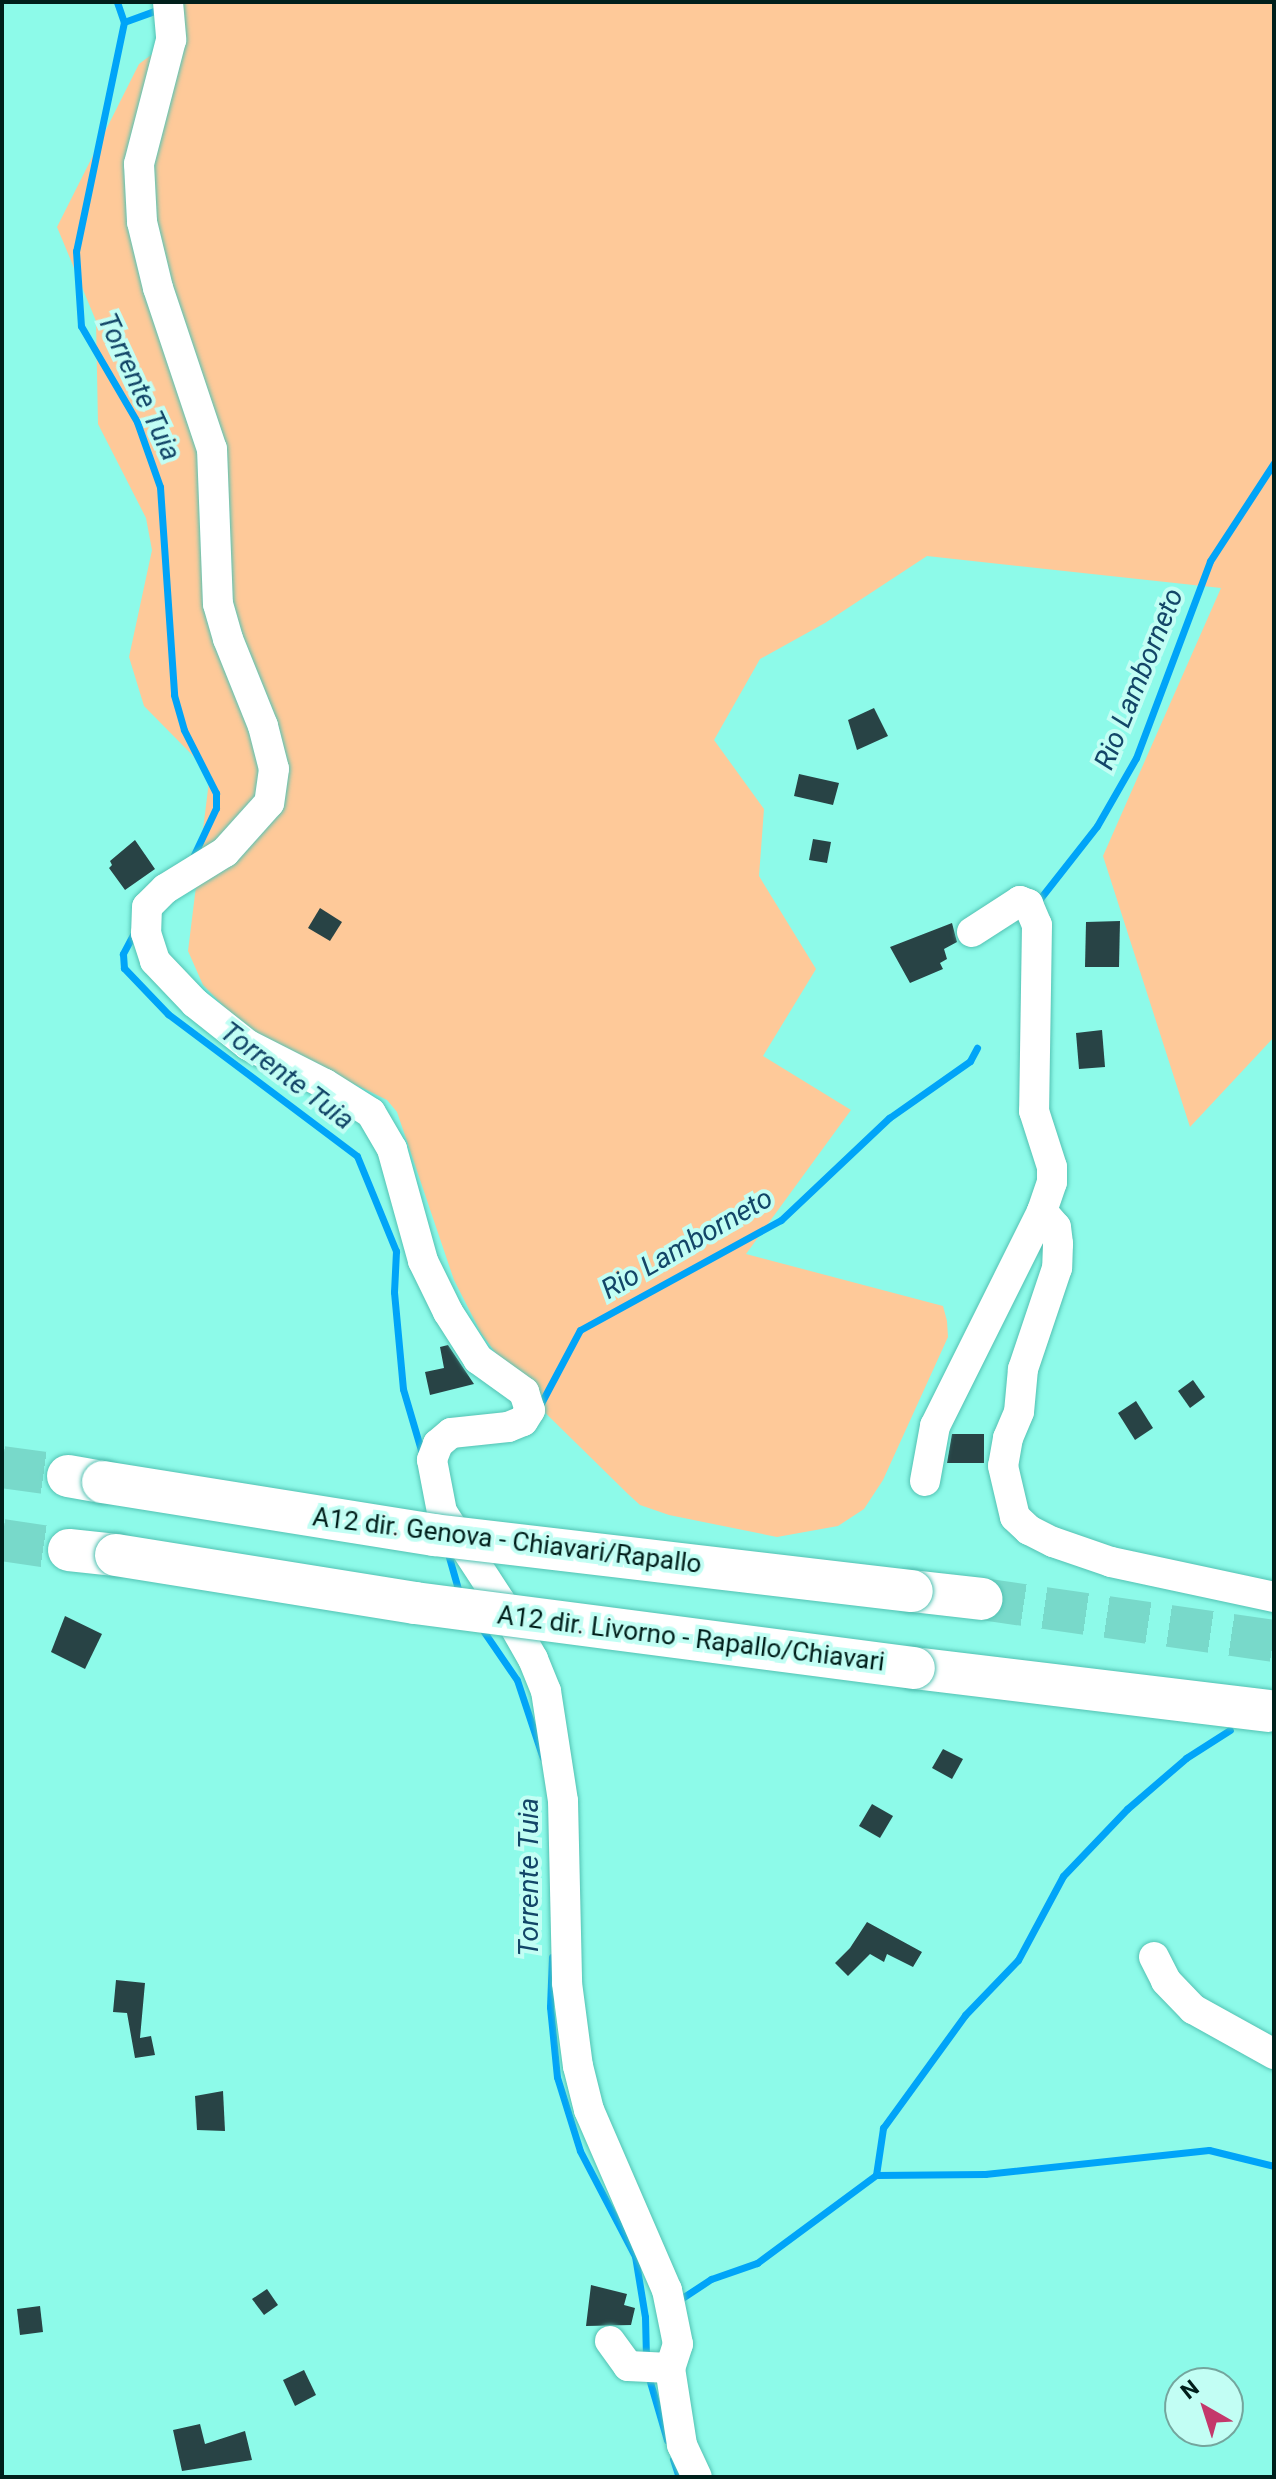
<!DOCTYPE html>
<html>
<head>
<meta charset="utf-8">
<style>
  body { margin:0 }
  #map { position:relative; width:1276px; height:2479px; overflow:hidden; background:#8dfae9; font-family:Roboto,sans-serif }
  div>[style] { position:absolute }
  .green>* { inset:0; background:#fec999 }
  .stream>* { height:7px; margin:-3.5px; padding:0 3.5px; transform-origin:3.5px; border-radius:3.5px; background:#00a4f8 }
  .building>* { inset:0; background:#284345 }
  .highway-tunnel>* { height:42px; margin-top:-21px; transform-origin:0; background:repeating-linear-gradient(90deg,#78d9ca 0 42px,transparent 0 63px) }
  .roads { filter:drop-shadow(0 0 2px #53c2b3) drop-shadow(0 0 2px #53c2b3) }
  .minor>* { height:30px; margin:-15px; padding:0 15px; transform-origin:15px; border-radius:15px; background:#fff }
  .highway>* { height:42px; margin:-21px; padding:0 21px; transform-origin:21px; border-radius:21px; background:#fff }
  .bridges { filter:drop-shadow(0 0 2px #53c2b3) drop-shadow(0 0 2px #53c2b3) }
  .highway-bridge>* { height:42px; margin:-21px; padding:0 21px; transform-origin:21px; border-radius:21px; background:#fff }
  span { translate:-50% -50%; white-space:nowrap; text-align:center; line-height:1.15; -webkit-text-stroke:8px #c2fef4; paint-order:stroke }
  .street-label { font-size:26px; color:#001f1b }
  .water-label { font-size:28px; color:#134668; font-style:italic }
  .frame { position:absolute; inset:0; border:4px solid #001f1b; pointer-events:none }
  .north { position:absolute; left:1164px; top:2367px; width:80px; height:80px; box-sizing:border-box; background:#c2fef4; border:2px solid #74a59d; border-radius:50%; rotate:321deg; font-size:22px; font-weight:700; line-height:32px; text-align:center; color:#001f1b }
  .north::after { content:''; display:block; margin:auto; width:28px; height:36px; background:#c4386b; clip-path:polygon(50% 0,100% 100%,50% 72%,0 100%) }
</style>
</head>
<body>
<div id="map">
  <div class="green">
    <i style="clip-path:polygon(183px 2px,1274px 2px,1274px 1037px,1190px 1127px,1103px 856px,1221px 588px,927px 556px,825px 623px,760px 659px,714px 740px,764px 809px,759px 876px,816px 969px,763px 1056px,851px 1110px,746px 1254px,943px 1306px,947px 1321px,948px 1337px,883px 1480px,864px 1509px,838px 1526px,777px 1537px,669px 1515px,640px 1505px,628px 1494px,524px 1392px,481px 1333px,454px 1280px,397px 1112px,387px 1100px,250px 1033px,203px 985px,188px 951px,210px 773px,144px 706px,129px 657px,152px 550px,146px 518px,98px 424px,96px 321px,57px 227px,139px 64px,171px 40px)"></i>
  </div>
  <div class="stream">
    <i style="left:117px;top:2px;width:21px;rotate:71deg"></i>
    <i style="left:124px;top:22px;width:234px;rotate:101.8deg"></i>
    <i style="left:76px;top:251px;width:75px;rotate:86.2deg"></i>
    <i style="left:81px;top:326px;width:111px;rotate:59.7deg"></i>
    <i style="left:137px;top:422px;width:69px;rotate:70.5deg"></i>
    <i style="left:160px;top:487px;width:208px;rotate:86.1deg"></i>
    <i style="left:174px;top:695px;width:36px;rotate:74deg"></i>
    <i style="left:184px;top:730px;width:71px;rotate:63.1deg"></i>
    <i style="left:216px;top:793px;width:15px;rotate:90deg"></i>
    <i style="left:216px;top:808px;width:56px;rotate:115.2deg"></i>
    <i style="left:124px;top:22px;width:37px;rotate:-20deg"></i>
    <i style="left:1035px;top:905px;width:100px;rotate:-51.9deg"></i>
    <i style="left:1097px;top:826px;width:78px;rotate:-60.2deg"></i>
    <i style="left:1136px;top:758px;width:210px;rotate:-69.4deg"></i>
    <i style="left:1210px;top:561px;width:117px;rotate:-56.9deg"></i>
    <i style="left:135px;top:931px;width:26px;rotate:118deg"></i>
    <i style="left:123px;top:954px;width:14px;rotate:86deg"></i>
    <i style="left:124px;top:968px;width:64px;rotate:46.3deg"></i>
    <i style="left:168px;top:1014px;width:236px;rotate:36.9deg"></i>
    <i style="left:357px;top:1156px;width:103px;rotate:67.7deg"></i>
    <i style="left:396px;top:1251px;width:41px;rotate:92.8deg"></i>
    <i style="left:394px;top:1292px;width:97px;rotate:84.7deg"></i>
    <i style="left:403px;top:1389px;width:71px;rotate:73.6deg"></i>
    <i style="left:539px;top:1407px;width:87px;rotate:-62deg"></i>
    <i style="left:580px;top:1330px;width:229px;rotate:-28.7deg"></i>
    <i style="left:781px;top:1220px;width:149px;rotate:-43.4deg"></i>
    <i style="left:889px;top:1118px;width:99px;rotate:-35.1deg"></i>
    <i style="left:970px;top:1061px;width:15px;rotate:-62deg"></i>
    <i style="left:447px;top:1550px;width:48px;rotate:74.2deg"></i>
    <i style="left:480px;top:1626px;width:65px;rotate:55.6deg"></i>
    <i style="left:517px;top:1680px;width:82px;rotate:71.6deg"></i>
    <i style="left:552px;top:1957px;width:50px;rotate:92.3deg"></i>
    <i style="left:550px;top:2007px;width:70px;rotate:84.3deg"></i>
    <i style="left:557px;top:2077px;width:77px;rotate:72.7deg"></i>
    <i style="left:580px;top:2151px;width:119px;rotate:62.4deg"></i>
    <i style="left:635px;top:2256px;width:62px;rotate:80.7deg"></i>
    <i style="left:645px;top:2317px;width:41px;rotate:88.6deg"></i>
    <i style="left:876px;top:2175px;width:48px;rotate:-81.5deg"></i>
    <i style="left:883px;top:2128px;width:140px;rotate:-54deg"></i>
    <i style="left:965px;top:2015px;width:76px;rotate:-46.1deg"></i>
    <i style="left:1018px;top:1960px;width:95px;rotate:-61.8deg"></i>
    <i style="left:1063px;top:1876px;width:93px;rotate:-46.3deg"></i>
    <i style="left:1127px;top:1809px;width:78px;rotate:-40.8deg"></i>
    <i style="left:1186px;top:1758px;width:52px;rotate:-32.5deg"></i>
    <i style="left:676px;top:2302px;width:42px;rotate:-33.3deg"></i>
    <i style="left:711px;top:2279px;width:49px;rotate:-19.2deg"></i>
    <i style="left:757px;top:2263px;width:148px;rotate:-36.5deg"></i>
    <i style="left:876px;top:2175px;width:109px;rotate:-0.5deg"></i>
    <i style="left:985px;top:2174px;width:225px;rotate:-6.1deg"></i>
    <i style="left:1209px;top:2150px;width:67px;rotate:13.8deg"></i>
    <i style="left:648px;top:2375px;width:68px;rotate:73.7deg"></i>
    <i style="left:673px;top:2459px;width:19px;rotate:72deg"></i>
  </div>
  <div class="building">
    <i style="clip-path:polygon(874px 708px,888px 736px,857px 750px,848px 720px)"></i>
    <i style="clip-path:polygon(799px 774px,839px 783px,833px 805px,794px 796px)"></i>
    <i style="clip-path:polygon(813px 839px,831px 842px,827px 863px,809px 860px)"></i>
    <i style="clip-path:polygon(135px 840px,155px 869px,125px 890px,109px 868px,112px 865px,110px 861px)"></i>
    <i style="clip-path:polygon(320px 908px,342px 922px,330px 941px,308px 928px)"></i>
    <i style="clip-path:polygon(1120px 921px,1119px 967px,1085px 967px,1086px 922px)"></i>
    <i style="clip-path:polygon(952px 923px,957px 942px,944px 949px,947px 959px,940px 963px,943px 969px,910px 983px,890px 947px)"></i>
    <i style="clip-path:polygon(1102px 1030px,1105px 1067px,1079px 1069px,1076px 1033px)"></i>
    <i style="clip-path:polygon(448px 1345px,474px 1384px,430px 1395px,425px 1372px,444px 1368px,440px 1347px)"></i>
    <i style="clip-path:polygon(1193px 1380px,1205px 1397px,1190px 1408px,1178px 1391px)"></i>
    <i style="clip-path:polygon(1136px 1401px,1153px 1428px,1135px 1440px,1118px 1413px)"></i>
    <i style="clip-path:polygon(952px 1434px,984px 1434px,984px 1463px,947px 1463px)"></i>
    <i style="clip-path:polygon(65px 1616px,102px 1634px,85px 1669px,51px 1652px)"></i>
    <i style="clip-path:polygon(943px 1749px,963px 1759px,952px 1779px,932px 1768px)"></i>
    <i style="clip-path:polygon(872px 1804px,893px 1816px,880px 1838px,859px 1826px)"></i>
    <i style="clip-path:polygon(867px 1922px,922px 1952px,913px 1967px,887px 1954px,884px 1962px,870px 1954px,848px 1976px,835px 1963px,850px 1948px)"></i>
    <i style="clip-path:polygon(116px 1980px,145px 1983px,140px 2038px,151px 2036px,155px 2055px,135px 2058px,127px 2013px,113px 2012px)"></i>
    <i style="clip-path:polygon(223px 2091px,225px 2131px,197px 2130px,195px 2096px)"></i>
    <i style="clip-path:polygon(591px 2285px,627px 2294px,624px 2305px,635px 2308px,631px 2325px,586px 2326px)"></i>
    <i style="clip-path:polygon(267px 2289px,278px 2305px,264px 2315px,252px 2299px)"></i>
    <i style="clip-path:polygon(40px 2306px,43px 2332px,20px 2335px,17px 2309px)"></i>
    <i style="clip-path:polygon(304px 2370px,316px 2395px,295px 2406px,283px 2380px)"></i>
    <i style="clip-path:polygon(200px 2424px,205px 2444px,245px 2431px,252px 2460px,182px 2471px,173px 2430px)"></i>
  </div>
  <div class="highway-tunnel">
    <i style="left:2px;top:1467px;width:67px;rotate:7.8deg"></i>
    <i style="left:2px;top:1540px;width:68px;rotate:8.5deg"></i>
    <i style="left:982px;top:1599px;width:295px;rotate:8.2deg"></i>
  </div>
  <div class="roads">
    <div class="minor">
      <i style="left:168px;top:2px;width:38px;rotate:85deg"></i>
      <i style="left:171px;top:40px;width:128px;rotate:104.5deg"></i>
      <i style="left:139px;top:164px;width:58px;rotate:87deg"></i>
      <i style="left:142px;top:222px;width:68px;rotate:76.4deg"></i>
      <i style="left:158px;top:288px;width:170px;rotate:71.5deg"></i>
      <i style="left:212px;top:449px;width:155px;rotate:87.8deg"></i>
      <i style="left:218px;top:604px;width:36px;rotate:74deg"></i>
      <i style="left:228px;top:639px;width:94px;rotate:68.1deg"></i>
      <i style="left:263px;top:726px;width:44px;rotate:75.7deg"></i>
      <i style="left:274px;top:769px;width:34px;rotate:98deg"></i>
      <i style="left:269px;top:803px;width:66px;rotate:131.9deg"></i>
      <i style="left:225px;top:852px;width:70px;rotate:148.3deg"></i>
      <i style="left:165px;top:889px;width:25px;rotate:135deg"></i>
      <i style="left:147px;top:907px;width:26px;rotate:92deg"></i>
      <i style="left:146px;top:933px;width:29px;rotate:72deg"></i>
      <i style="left:155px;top:961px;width:58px;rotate:46.4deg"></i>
      <i style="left:195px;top:1003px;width:68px;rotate:38.4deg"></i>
      <i style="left:248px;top:1045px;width:86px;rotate:26.9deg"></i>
      <i style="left:325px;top:1084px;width:54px;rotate:32.2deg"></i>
      <i style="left:371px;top:1113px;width:42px;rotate:59.7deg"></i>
      <i style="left:392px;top:1149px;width:116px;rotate:74.5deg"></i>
      <i style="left:423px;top:1261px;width:57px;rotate:63.9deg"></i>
      <i style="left:448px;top:1312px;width:56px;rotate:57.4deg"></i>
      <i style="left:478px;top:1359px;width:57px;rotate:35.7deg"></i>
      <i style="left:524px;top:1392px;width:19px;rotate:72deg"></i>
      <i style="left:530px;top:1410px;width:13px;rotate:122deg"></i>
      <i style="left:523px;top:1421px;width:16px;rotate:158deg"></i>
      <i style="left:508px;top:1427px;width:57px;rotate:174deg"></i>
      <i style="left:451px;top:1433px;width:17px;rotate:140deg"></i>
      <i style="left:438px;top:1444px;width:17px;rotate:111deg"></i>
      <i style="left:432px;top:1460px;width:53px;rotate:79.1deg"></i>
      <i style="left:442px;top:1512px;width:106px;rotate:56.9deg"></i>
      <i style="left:500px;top:1601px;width:67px;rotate:60.4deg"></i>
      <i style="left:533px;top:1659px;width:35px;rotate:68deg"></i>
      <i style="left:546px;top:1691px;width:111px;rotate:81.2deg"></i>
      <i style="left:563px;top:1801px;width:182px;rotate:88.7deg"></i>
      <i style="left:567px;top:1983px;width:84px;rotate:82.5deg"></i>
      <i style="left:578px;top:2066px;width:45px;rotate:76deg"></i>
      <i style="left:589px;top:2110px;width:196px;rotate:66.6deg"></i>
      <i style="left:667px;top:2290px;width:55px;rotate:78.5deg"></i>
      <i style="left:678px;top:2344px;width:25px;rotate:108deg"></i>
      <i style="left:670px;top:2368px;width:78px;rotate:81.1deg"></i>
      <i style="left:682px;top:2445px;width:35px;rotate:65deg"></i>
      <i style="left:972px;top:932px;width:57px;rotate:-32.9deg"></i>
      <i style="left:1020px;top:901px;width:9px;rotate:21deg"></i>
      <i style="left:1028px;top:904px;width:23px;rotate:67deg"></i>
      <i style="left:1037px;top:925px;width:186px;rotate:90.9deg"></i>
      <i style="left:1034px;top:1111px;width:59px;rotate:72.2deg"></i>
      <i style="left:1052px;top:1167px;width:15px;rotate:90deg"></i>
      <i style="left:1052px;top:1182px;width:31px;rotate:109deg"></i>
      <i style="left:1042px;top:1211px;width:21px;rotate:49deg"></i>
      <i style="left:1056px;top:1227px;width:17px;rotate:83deg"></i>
      <i style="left:1058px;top:1244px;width:24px;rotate:92deg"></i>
      <i style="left:1057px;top:1268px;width:107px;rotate:108.6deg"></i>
      <i style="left:1023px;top:1369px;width:43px;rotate:95.3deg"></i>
      <i style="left:1019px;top:1412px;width:28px;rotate:113deg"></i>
      <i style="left:1008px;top:1438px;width:28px;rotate:100deg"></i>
      <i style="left:1003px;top:1466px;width:52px;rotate:76.8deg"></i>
      <i style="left:1015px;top:1517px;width:19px;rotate:43deg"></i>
      <i style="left:1029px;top:1530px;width:27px;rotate:27deg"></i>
      <i style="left:1053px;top:1542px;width:61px;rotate:19deg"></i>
      <i style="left:1111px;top:1562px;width:167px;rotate:12.1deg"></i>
      <i style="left:925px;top:1481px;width:56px;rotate:-79.7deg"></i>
      <i style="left:935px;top:1426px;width:240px;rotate:-63.5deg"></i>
      <i style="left:1154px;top:1957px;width:27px;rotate:63deg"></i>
      <i style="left:1166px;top:1981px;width:39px;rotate:46deg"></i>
      <i style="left:1193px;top:2009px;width:93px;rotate:29.1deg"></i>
      <i style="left:610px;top:2341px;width:31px;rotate:54deg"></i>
      <i style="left:628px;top:2366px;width:42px;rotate:2.7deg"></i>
    </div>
    <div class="highway">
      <i style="left:68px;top:1476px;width:36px;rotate:10deg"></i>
      <i style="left:69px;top:1550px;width:47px;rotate:6.1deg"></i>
      <i style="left:912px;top:1591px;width:70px;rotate:6.5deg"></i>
      <i style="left:914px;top:1668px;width:357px;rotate:6.9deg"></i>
    </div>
  </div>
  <div class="bridges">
    <div class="highway-bridge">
      <i style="left:103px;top:1482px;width:335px;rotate:9.1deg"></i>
      <i style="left:434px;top:1535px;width:481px;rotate:6.7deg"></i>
      <i style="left:116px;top:1555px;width:303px;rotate:9.1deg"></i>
      <i style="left:415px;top:1603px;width:503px;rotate:7.42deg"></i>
    </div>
  </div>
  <div class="street-label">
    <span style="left:507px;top:1541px;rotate:7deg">A12 dir. Genova - Chiavari/Rapallo</span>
    <span style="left:691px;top:1639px;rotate:7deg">A12 dir. Livorno - Rapallo/Chiavari</span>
  </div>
  <div class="water-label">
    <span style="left:139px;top:387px;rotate:65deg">Torrente Tuia</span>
    <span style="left:1139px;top:679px;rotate:-68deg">Rio Lamborneto</span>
    <span style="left:287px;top:1076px;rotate:37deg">Torrente Tuia</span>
    <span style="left:687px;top:1244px;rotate:-30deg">Rio Lamborneto</span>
    <span style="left:529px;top:1877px;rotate:-90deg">Torrente Tuia</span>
  </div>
  <div class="frame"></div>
  <div class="north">N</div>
</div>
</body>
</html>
